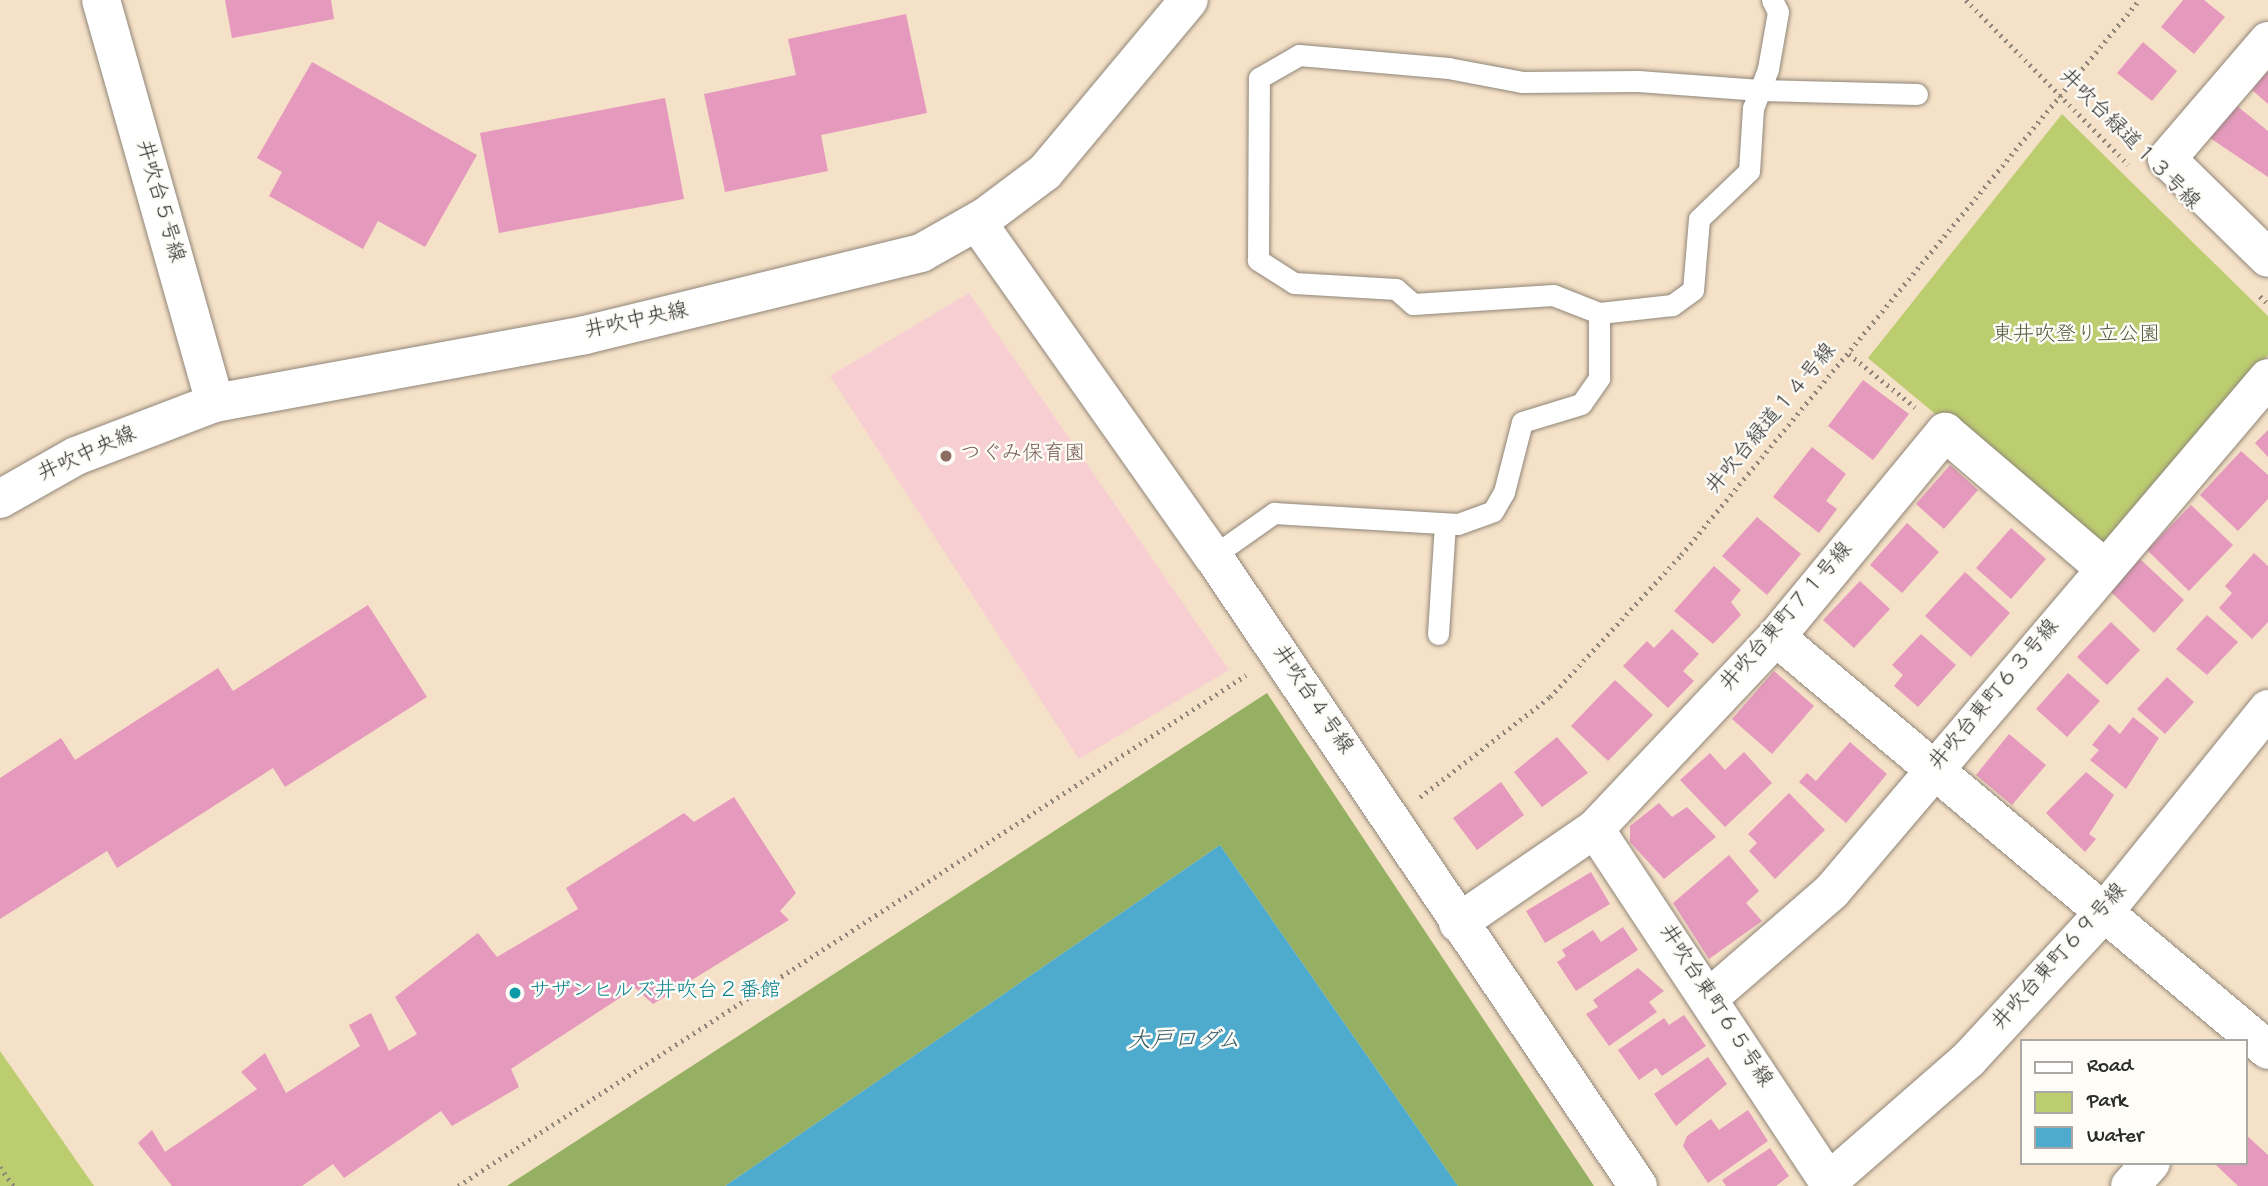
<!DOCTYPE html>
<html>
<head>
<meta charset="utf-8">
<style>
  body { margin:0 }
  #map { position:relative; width:2268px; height:1186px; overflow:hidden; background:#f5e1c7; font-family:"Gochi Hand","Klee One",sans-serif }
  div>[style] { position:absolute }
  .built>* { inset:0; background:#f7cfd3 }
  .green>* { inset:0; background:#bccd70 }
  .forest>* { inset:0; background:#95b062 }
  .water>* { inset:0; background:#4fabcd }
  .building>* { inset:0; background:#e599bd }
  .path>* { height:4.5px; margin-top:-2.25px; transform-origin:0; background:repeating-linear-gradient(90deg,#908679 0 2px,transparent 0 7px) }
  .roads { filter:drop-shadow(0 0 2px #908679) drop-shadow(0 0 2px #908679) }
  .lane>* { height:21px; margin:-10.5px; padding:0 10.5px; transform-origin:10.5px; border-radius:10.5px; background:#fff }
  .street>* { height:38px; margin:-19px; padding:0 19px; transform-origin:19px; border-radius:19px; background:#fff }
  .secondary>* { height:38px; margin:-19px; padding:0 19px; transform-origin:19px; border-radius:19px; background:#fff }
  .dots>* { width:19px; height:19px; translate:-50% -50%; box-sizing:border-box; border:4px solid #fdfcf7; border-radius:50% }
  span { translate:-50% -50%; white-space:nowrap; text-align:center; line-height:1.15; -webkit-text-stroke:5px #fdfcf7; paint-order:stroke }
  .street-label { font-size:21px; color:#2b2b2b }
  .park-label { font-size:21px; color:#565c40 }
  .education-label { font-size:21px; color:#785e54 }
  .left { translate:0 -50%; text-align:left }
  .culture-label { font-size:21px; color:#0d838f }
  .water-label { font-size:23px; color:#395e6c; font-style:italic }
  .legend { position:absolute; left:2020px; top:1039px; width:228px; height:126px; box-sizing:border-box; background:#fdfcf7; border:2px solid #a9a8a5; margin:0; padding:9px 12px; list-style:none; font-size:21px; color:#2b2b2b }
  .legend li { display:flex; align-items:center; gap:14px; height:35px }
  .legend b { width:35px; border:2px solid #a9a8a5 }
</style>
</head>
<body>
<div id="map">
  <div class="built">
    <i style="clip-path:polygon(969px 293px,1229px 670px,1079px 759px,830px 376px)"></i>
  </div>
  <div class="green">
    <i style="clip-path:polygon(2062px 114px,2268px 316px,2268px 355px,2100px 551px,1868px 358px)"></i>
    <i style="clip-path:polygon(0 1051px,94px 1186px,0 1186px)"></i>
  </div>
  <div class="forest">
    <i style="clip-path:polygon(1267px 693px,1594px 1186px,1458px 1186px,1220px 845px,725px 1186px,507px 1186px)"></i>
  </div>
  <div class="water">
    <i style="clip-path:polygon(1220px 845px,1458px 1186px,725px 1186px)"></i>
  </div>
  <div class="building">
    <i style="clip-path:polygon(225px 0,331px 0,334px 19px,232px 38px)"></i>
    <i style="clip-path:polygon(2183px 0,2204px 0,2225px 17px,2194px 54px,2161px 27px)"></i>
    <i style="clip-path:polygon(906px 14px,927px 113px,821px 135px,828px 171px,725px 192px,704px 94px,796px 75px,788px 39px)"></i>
    <i style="clip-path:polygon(2143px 42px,2177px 71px,2152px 101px,2117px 73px)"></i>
    <i style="clip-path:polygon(312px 62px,477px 155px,425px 247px,378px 221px,363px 249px,269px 196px,282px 172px,257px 158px)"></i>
    <i style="clip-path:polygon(2268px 71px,2268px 104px,2252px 90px)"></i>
    <i style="clip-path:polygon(665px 98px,684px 199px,499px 233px,480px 133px)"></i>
    <i style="clip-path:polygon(2237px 106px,2268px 131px,2268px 177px,2210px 138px)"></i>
    <i style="clip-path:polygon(1863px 380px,1909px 414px,1873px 460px,1828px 426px)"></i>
    <i style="clip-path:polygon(2268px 430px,2268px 457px,2255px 443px)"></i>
    <i style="clip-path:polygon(1812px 447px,1846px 474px,1826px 501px,1837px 509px,1819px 533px,1773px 497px)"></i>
    <i style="clip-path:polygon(2241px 451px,2268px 475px,2268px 499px,2238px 531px,2200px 495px)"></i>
    <i style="clip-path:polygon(1950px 465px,1978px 490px,1944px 529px,1916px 504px)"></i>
    <i style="clip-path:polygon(2191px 505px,2233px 545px,2189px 591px,2147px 550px)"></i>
    <i style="clip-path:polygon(1757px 517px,1801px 554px,1767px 595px,1722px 556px)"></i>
    <i style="clip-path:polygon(1907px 523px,1939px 552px,1902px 593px,1870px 565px)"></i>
    <i style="clip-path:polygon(2011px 528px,2046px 559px,2011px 599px,1976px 568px)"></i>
    <i style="clip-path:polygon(2254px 553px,2268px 566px,2268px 622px,2252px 639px,2219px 608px,2232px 593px,2225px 586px)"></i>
    <i style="clip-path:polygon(2140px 559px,2184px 600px,2154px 633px,2110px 591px)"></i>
    <i style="clip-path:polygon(1714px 566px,1741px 590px,1731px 602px,1741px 615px,1713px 644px,1674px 611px)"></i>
    <i style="clip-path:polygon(1965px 572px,2010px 613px,1971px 657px,1925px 616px)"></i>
    <i style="clip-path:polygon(1860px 581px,1890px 609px,1854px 648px,1823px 620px)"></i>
    <i style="clip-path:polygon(368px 605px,427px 697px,285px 787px,273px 768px,117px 868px,107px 851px,0 919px,0 778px,61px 738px,75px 760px,218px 668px,233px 691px)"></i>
    <i style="clip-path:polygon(2207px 615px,2238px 642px,2207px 675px,2176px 649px)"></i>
    <i style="clip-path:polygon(2111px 622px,2140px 650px,2107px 685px,2077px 657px)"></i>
    <i style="clip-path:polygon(1672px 629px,1699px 654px,1683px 671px,1694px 681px,1668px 708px,1623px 666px,1647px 641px,1654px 648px)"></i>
    <i style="clip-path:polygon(1921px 634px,1956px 665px,1918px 707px,1894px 686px,1903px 675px,1892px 665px)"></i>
    <i style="clip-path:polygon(1774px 671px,1814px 706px,1772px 754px,1732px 719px)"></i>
    <i style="clip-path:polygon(2068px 673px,2100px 701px,2067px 737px,2036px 709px)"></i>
    <i style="clip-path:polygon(2167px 677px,2194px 702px,2165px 734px,2137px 709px)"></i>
    <i style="clip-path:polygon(1615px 680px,1653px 715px,1608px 761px,1571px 726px)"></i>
    <i style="clip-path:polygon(2133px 717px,2159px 738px,2126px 789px,2090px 760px,2099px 750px,2092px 745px,2109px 724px,2120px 734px)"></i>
    <i style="clip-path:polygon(2009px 734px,2046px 765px,2012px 805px,1976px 775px)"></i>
    <i style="clip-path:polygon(1557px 737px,1588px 773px,1542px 807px,1514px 772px)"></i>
    <i style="clip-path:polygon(1850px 742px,1887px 774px,1846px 823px,1799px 782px,1807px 773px,1816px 781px)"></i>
    <i style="clip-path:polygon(1744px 752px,1772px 783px,1725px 827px,1680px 780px,1710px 753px,1725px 770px)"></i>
    <i style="clip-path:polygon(2086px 772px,2114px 795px,2089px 834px,2096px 839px,2085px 852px,2046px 813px)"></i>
    <i style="clip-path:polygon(1501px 782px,1524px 815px,1477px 850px,1453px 818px)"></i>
    <i style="clip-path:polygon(1789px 793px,1825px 830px,1775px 879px,1749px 851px,1757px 843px,1748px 834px)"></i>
    <i style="clip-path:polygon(734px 797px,796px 893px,780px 911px,789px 920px,653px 1004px,635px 988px,511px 1069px,519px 1087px,452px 1126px,441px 1111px,344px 1178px,333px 1164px,302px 1186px,172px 1186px,138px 1143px,152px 1130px,165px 1152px,257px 1089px,241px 1072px,265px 1053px,286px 1093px,360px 1046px,349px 1025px,371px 1013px,389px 1051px,417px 1034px,395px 997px,478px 933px,497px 957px,578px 909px,566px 888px,684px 813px,694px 822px)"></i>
    <i style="clip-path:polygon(1659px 803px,1672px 817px,1687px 807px,1716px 837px,1664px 879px,1630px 842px,1630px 826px)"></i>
    <i style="clip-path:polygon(1729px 855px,1759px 891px,1746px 903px,1762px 921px,1709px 959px,1673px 903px)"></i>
    <i style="clip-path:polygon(1591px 872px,1610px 904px,1545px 943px,1526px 911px)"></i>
    <i style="clip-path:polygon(1623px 927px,1638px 950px,1576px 991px,1557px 962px,1566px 956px,1562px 950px,1593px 930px,1601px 942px)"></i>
    <i style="clip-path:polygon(1638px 968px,1664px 991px,1649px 1002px,1657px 1012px,1609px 1046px,1586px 1014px,1598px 1007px,1593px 1000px)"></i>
    <i style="clip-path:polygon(1684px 1015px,1706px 1046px,1662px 1076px,1656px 1068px,1639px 1080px,1618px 1050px,1664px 1018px,1669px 1025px)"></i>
    <i style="clip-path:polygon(1708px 1057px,1727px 1084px,1676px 1126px,1654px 1094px)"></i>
    <i style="clip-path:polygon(1748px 1110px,1768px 1141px,1708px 1183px,1683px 1146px,1687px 1136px,1711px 1119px,1719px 1130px)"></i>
    <i style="clip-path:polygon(2245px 1134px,2268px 1155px,2268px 1186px,2238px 1186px,2216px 1165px,2245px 1163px)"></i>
    <i style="clip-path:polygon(1770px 1148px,1789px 1176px,1776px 1186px,1726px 1186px,1722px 1180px)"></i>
  </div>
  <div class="path">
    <i style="left:1966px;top:0;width:231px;rotate:45.4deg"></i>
    <i style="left:2260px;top:296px;width:11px;rotate:45deg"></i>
    <i style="left:1849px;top:354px;width:85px;rotate:38.8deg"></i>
    <i style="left:1420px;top:797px;width:164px;rotate:-37.6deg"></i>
    <i style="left:1550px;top:697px;width:193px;rotate:-47.3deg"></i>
    <i style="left:1681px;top:555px;width:720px;rotate:-50.47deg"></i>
    <i style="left:0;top:1167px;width:24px;rotate:54deg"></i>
    <i style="left:458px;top:1186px;width:939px;rotate:-32.96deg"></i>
  </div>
  <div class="roads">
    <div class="lane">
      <i style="left:1772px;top:0;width:13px;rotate:63deg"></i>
      <i style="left:1778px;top:12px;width:58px;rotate:100deg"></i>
      <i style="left:1768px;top:69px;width:22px;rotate:111deg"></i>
      <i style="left:1760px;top:90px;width:19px;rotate:111deg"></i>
      <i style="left:1753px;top:108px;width:63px;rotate:93.6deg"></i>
      <i style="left:1749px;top:171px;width:69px;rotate:136.2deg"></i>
      <i style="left:1699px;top:219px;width:71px;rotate:94.8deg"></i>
      <i style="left:1693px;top:290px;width:26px;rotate:144deg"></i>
      <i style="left:1672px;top:305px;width:73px;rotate:173.7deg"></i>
      <i style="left:1599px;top:313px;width:49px;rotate:-158.6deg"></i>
      <i style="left:1553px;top:295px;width:140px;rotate:176.3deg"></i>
      <i style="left:1413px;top:304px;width:23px;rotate:-139deg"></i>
      <i style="left:1396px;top:289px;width:102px;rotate:-176.6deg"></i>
      <i style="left:1294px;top:283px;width:43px;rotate:-147.4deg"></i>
      <i style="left:1258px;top:260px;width:182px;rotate:-89.7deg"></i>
      <i style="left:1259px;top:78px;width:46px;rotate:-29.9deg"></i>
      <i style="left:1299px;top:55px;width:150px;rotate:5deg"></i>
      <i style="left:1448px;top:68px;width:75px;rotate:10.7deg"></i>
      <i style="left:1522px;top:82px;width:116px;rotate:-0.5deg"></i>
      <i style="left:1638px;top:81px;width:122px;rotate:4.2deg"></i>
      <i style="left:1760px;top:90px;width:157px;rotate:1.5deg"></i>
      <i style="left:1213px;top:556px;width:75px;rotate:-35.2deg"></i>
      <i style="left:1274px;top:513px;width:184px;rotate:3.4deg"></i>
      <i style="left:1458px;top:524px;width:37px;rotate:-20deg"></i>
      <i style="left:1493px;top:511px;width:22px;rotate:-60deg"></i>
      <i style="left:1504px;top:492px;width:72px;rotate:-75.6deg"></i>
      <i style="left:1522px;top:422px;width:62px;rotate:-17deg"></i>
      <i style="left:1581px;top:404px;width:32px;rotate:-55deg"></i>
      <i style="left:1599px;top:378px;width:65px;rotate:-90deg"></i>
      <i style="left:1438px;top:634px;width:110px;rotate:-86.4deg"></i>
    </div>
    <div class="street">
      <i style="left:2268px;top:41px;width:155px;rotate:130.6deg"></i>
      <i style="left:2167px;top:159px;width:141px;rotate:44.4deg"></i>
      <i style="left:1776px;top:637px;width:642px;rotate:40.01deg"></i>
      <i style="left:1595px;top:829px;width:428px;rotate:56.5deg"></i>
      <i style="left:1458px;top:923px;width:166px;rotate:-34.5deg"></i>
      <i style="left:1595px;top:829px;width:264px;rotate:-46.7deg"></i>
      <i style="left:1776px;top:637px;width:266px;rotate:-50.5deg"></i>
      <i style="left:1945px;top:432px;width:209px;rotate:40.5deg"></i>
      <i style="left:1709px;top:998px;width:163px;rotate:-41deg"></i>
      <i style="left:1832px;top:891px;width:673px;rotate:-49.64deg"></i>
      <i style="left:1828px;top:1182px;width:187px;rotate:-41.1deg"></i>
      <i style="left:1969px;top:1059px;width:195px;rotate:-47.3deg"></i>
      <i style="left:2101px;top:916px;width:266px;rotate:-51.1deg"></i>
      <i style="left:2130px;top:1186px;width:31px;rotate:-48deg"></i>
    </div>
    <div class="secondary">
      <i style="left:101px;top:0;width:419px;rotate:74.2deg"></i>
      <i style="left:977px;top:222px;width:409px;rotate:54.8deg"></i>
      <i style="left:1213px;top:556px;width:760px;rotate:56deg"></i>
      <i style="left:0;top:499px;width:87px;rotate:-29.5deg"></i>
      <i style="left:76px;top:456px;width:149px;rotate:-20.9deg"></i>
      <i style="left:215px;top:403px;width:376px;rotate:-10.4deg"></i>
      <i style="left:585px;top:335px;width:346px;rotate:-13.7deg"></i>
      <i style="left:921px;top:253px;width:73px;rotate:-29.4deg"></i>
      <i style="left:985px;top:217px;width:75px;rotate:-36.9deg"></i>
      <i style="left:1045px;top:172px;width:224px;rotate:-50.1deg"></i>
    </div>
  </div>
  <div class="dots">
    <i style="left:946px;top:456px;background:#8d6e63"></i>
    <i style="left:515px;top:993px;background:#0f9aa8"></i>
  </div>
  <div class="street-label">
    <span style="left:2128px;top:141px;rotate:45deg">井吹台緑道１３号線</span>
    <span style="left:158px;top:202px;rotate:74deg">井吹台５号線</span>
    <span style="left:637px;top:323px;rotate:-12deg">井吹中央線</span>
    <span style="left:1773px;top:420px;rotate:-50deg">井吹台緑道１４号線</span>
    <span style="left:88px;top:456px;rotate:-24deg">井吹中央線</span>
    <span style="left:1788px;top:618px;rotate:-49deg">井吹台東町７１号線</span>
    <span style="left:1996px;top:696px;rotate:-50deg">井吹台東町６３号線</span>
    <span style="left:1311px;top:701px;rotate:56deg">井吹台４号線</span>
    <span style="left:2061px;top:958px;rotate:-48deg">井吹台東町６９号線</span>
    <span style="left:1714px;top:1007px;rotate:57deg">井吹台東町６５号線</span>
  </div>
  <div class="park-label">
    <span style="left:2076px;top:337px">東井吹登り立公園</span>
  </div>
  <div class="education-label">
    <span class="left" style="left:960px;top:456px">つぐみ保育園</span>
  </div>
  <div class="culture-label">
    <span class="left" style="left:529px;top:993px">サザンヒルズ井吹台２番館</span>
  </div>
  <div class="water-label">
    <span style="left:1184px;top:1043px">大戸口ダム</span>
  </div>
  <ul class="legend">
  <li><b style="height:9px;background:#fff"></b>Road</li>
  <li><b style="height:19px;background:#bccd70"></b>Park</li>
  <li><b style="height:19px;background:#4fabcd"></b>Water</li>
  </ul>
</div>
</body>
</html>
